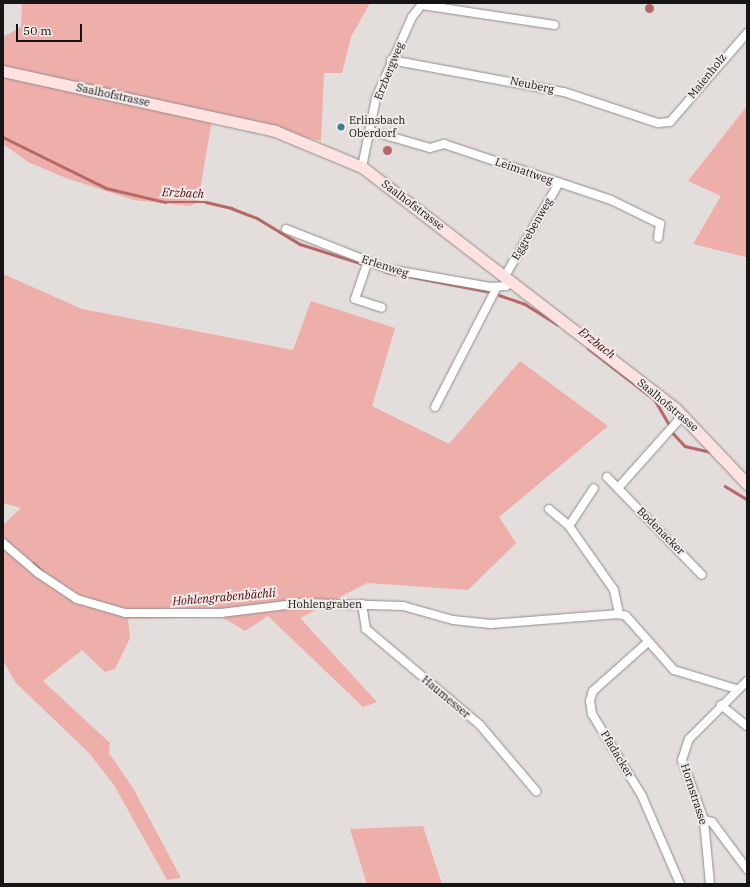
<!DOCTYPE html>
<html>
<head>
<meta charset="utf-8">
<style>
  body { margin:0 }
  #map { position:relative; width:750px; height:887px; overflow:hidden; background:#e3dddc; font-family:"IBM Plex Serif",serif }
  div>[style] { position:absolute }
  .green>* { inset:0; background:#eeaeaa }
  .water>* { inset:0; background:#b66866 }
  .round { border-radius:50% }
  .stream>* { height:2.5px; margin:-1.25px; padding:0 1.25px; transform-origin:1.25px; border-radius:1.25px; background:#b66866 }
  .roads { filter:drop-shadow(0 0 1px #928c8c) drop-shadow(0 0 1px #928c8c) }
  .street>* { height:8px; margin:-4px; padding:0 4px; transform-origin:4px; border-radius:4px; background:#fff }
  .secondary>* { height:11px; margin:-5.5px; padding:0 5.5px; transform-origin:5.5px; border-radius:5.5px; background:#fee2e1 }
  .dots>* { width:11px; height:11px; translate:-50% -50%; box-sizing:border-box; border:2px solid #f0eae9; border-radius:50% }
  span { translate:-50% -50%; white-space:nowrap; text-align:center; line-height:1.15; -webkit-text-stroke:4px #f0eae9; paint-order:stroke }
  .street-label { font-size:11px; color:#161414 }
  .poi-label { font-size:11px; color:#161414 }
  .left { translate:0 -50%; text-align:left }
  .water-label { font-size:12px; color:#52070f; font-style:italic }
  .frame { position:absolute; inset:0; border:4px solid #161414; pointer-events:none }
  .scale { position:absolute; left:16px; top:24px; width:66px; height:18px; box-sizing:border-box; border:2px solid #161414; border-top:0; padding-left:5px; font-size:12px; line-height:14px; white-space:nowrap; color:#161414; -webkit-text-stroke:3px #f0eae9; paint-order:stroke }
</style>
</head>
<body>
<div id="map">
  <div class="green">
    <i style="clip-path:polygon(22px 3px,370px 3px,351px 37px,342px 73px,324px 73px,321px 141px,213px 114px,198px 202px,190px 206px,134px 200px,66px 178px,28px 162px,3px 144px,3px 37px,21px 27px)"></i>
    <i style="clip-path:polygon(747px 106px,747px 254px,746px 257px,693px 244px,721px 196px,688px 181px)"></i>
    <i style="clip-path:polygon(3px 274px,82px 309px,293px 350px,311px 301px,395px 328px,372px 406px,449px 444px,520px 361px,608px 426px,499px 517px,516px 543px,468px 590px,367px 583px,300px 618px,377px 702px,363px 707px,268px 616px,245px 631px,222px 617px,128px 619px,130px 638px,115px 669px,105px 672px,82px 650px,43px 681px,110px 743px,109px 753px,133px 788px,181px 878px,167px 880px,114px 785px,89px 753px,15px 682px,3px 660px,3px 525px,21px 508px,3px 503px)"></i>
    <i style="clip-path:polygon(423px 826px,442px 884px,367px 884px,350px 829px)"></i>
  </div>
  <div class="water">
    <i class="round" style="left:644.5px;top:3.5px;width:9px;height:9px"></i>
    <i class="round" style="left:382.5px;top:145.5px;width:9px;height:9px"></i>
  </div>
  <div class="stream">
    <i style="left:3px;top:137px;width:115px;rotate:26.3deg"></i>
    <i style="left:106px;top:188px;width:61px;rotate:13.3deg"></i>
    <i style="left:165px;top:202px;width:41px"></i>
    <i style="left:206px;top:202px;width:26px;rotate:13deg"></i>
    <i style="left:231px;top:208px;width:28px;rotate:21deg"></i>
    <i style="left:257px;top:218px;width:50px;rotate:31.2deg"></i>
    <i style="left:300px;top:244px;width:66px;rotate:17.6deg"></i>
    <i style="left:387px;top:272px;width:105px;rotate:11deg"></i>
    <i style="left:499px;top:295px;width:28px;rotate:19deg"></i>
    <i style="left:525px;top:304px;width:38px;rotate:32deg"></i>
    <i style="left:588px;top:348px;width:85px;rotate:37.8deg"></i>
    <i style="left:655px;top:400px;width:28px;rotate:60deg"></i>
    <i style="left:672px;top:432px;width:19px;rotate:47deg"></i>
    <i style="left:685px;top:446px;width:26px;rotate:13deg"></i>
    <i style="left:725px;top:486px;width:26px;rotate:31deg"></i>
    <i style="left:33px;top:563px;width:15px;rotate:42deg"></i>
  </div>
  <div class="roads">
    <div class="street">
      <i style="left:422px;top:5px;width:134px;rotate:8.6deg"></i>
      <i style="left:391px;top:60px;width:176px;rotate:10.5deg"></i>
      <i style="left:564px;top:92px;width:99px;rotate:18.3deg"></i>
      <i style="left:658px;top:123px;width:12px;rotate:-5deg"></i>
      <i style="left:670px;top:122px;width:118px;rotate:-49.1deg"></i>
      <i style="left:371px;top:131px;width:61px;rotate:16.1deg"></i>
      <i style="left:430px;top:148px;width:15px;rotate:-16deg"></i>
      <i style="left:444px;top:144px;width:176px;rotate:18.5deg"></i>
      <i style="left:611px;top:200px;width:55px;rotate:26.1deg"></i>
      <i style="left:660px;top:224px;width:14px;rotate:98deg"></i>
      <i style="left:362px;top:167px;width:70px;rotate:-78.5deg"></i>
      <i style="left:376px;top:98px;width:89px;rotate:-66deg"></i>
      <i style="left:412px;top:17px;width:18px;rotate:-52deg"></i>
      <i style="left:286px;top:229px;width:110px;rotate:21.4deg"></i>
      <i style="left:388px;top:269px;width:104px;rotate:10deg"></i>
      <i style="left:490px;top:287px;width:16px;rotate:-4deg"></i>
      <i style="left:506px;top:286px;width:7px;rotate:-45deg"></i>
      <i style="left:368px;top:261px;width:40px;rotate:108.9deg"></i>
      <i style="left:355px;top:299px;width:28px;rotate:18deg"></i>
      <i style="left:505px;top:276px;width:108px;rotate:-59.9deg"></i>
      <i style="left:435px;top:407px;width:135px;rotate:-62.7deg"></i>
      <i style="left:607px;top:477px;width:136px;rotate:45.9deg"></i>
      <i style="left:618px;top:488px;width:98px;rotate:-48.3deg"></i>
      <i style="left:549px;top:509px;width:26px;rotate:40deg"></i>
      <i style="left:569px;top:526px;width:78px;rotate:54.9deg"></i>
      <i style="left:614px;top:590px;width:25px;rotate:78deg"></i>
      <i style="left:569px;top:526px;width:45px;rotate:-56.7deg"></i>
      <i style="left:3px;top:543px;width:46px;rotate:40.6deg"></i>
      <i style="left:38px;top:573px;width:47px;rotate:33.7deg"></i>
      <i style="left:77px;top:599px;width:50px;rotate:16.3deg"></i>
      <i style="left:125px;top:613px;width:96px"></i>
      <i style="left:221px;top:613px;width:82px;rotate:-7deg"></i>
      <i style="left:302px;top:603px;width:101px;rotate:1.7deg"></i>
      <i style="left:403px;top:606px;width:52px;rotate:15.6deg"></i>
      <i style="left:453px;top:620px;width:38px;rotate:6deg"></i>
      <i style="left:491px;top:624px;width:128px;rotate:-4.5deg"></i>
      <i style="left:619px;top:614px;width:7px;rotate:16deg"></i>
      <i style="left:626px;top:616px;width:72px;rotate:48.4deg"></i>
      <i style="left:674px;top:670px;width:65px;rotate:17deg"></i>
      <i style="left:362px;top:604px;width:25px;rotate:81deg"></i>
      <i style="left:366px;top:629px;width:149px;rotate:40.1deg"></i>
      <i style="left:480px;top:725px;width:87px;rotate:49.7deg"></i>
      <i style="left:648px;top:642px;width:74px;rotate:138.3deg"></i>
      <i style="left:593px;top:691px;width:10px;rotate:107deg"></i>
      <i style="left:590px;top:701px;width:13px;rotate:81deg"></i>
      <i style="left:592px;top:714px;width:96px;rotate:58.6deg"></i>
      <i style="left:642px;top:796px;width:96px;rotate:66.6deg"></i>
      <i style="left:721px;top:705px;width:33px;rotate:39deg"></i>
      <i style="left:704px;top:820px;width:8px;rotate:14deg"></i>
      <i style="left:712px;top:822px;width:59px;rotate:53.3deg"></i>
      <i style="left:710px;top:884px;width:64px;rotate:-95.4deg"></i>
      <i style="left:704px;top:820px;width:64px;rotate:-110.1deg"></i>
      <i style="left:682px;top:760px;width:22px;rotate:-72deg"></i>
      <i style="left:689px;top:739px;width:82px;rotate:-45deg"></i>
    </div>
    <div class="secondary">
      <i style="left:3px;top:71px;width:279px;rotate:12.4deg"></i>
      <i style="left:275px;top:131px;width:94px;rotate:22.5deg"></i>
      <i style="left:362px;top:167px;width:395px;rotate:37.6deg"></i>
      <i style="left:675px;top:408px;width:105px;rotate:46.5deg"></i>
    </div>
  </div>
  <div class="dots">
    <i style="left:341px;top:127px;background:#3c8489"></i>
  </div>
  <div class="street-label">
    <span style="left:389px;top:71px;rotate:-68deg">Erzbergweg</span>
    <span style="left:707px;top:76px;rotate:-51deg">Maienholz</span>
    <span style="left:532px;top:85px;rotate:12deg">Neuberg</span>
    <span style="left:113px;top:95px;rotate:12deg">Saalhofstrasse</span>
    <span style="left:524px;top:171px;rotate:19deg">Leimattweg</span>
    <span style="left:413px;top:205px;rotate:37deg">Saalhofstrasse</span>
    <span style="left:532px;top:229px;rotate:-60deg">Eggrebenweg</span>
    <span style="left:385px;top:266px;rotate:18deg">Erlenweg</span>
    <span style="left:668px;top:405px;rotate:40deg">Saalhofstrasse</span>
    <span style="left:661px;top:531px;rotate:45deg">Bodenacker</span>
    <span style="left:325px;top:604px">Hohlengraben</span>
    <span style="left:446px;top:697px;rotate:40deg">Haumesser</span>
    <span style="left:617px;top:754px;rotate:59deg">Pfadacker</span>
    <span style="left:694px;top:794px;rotate:72deg">Hornstrasse</span>
  </div>
  <div class="poi-label">
    <span class="left" style="left:349px;top:127px">Erlinsbach<br>Oberdorf</span>
  </div>
  <div class="water-label">
    <span style="left:183px;top:193px;rotate:3deg">Erzbach</span>
    <span style="left:597px;top:343px;rotate:38deg">Erzbach</span>
    <span style="left:224px;top:597px;rotate:-5deg">Hohlengrabenbächli</span>
  </div>
  <div class="frame"></div>
  <div class="scale">50 m</div>
</div>
</body>
</html>
